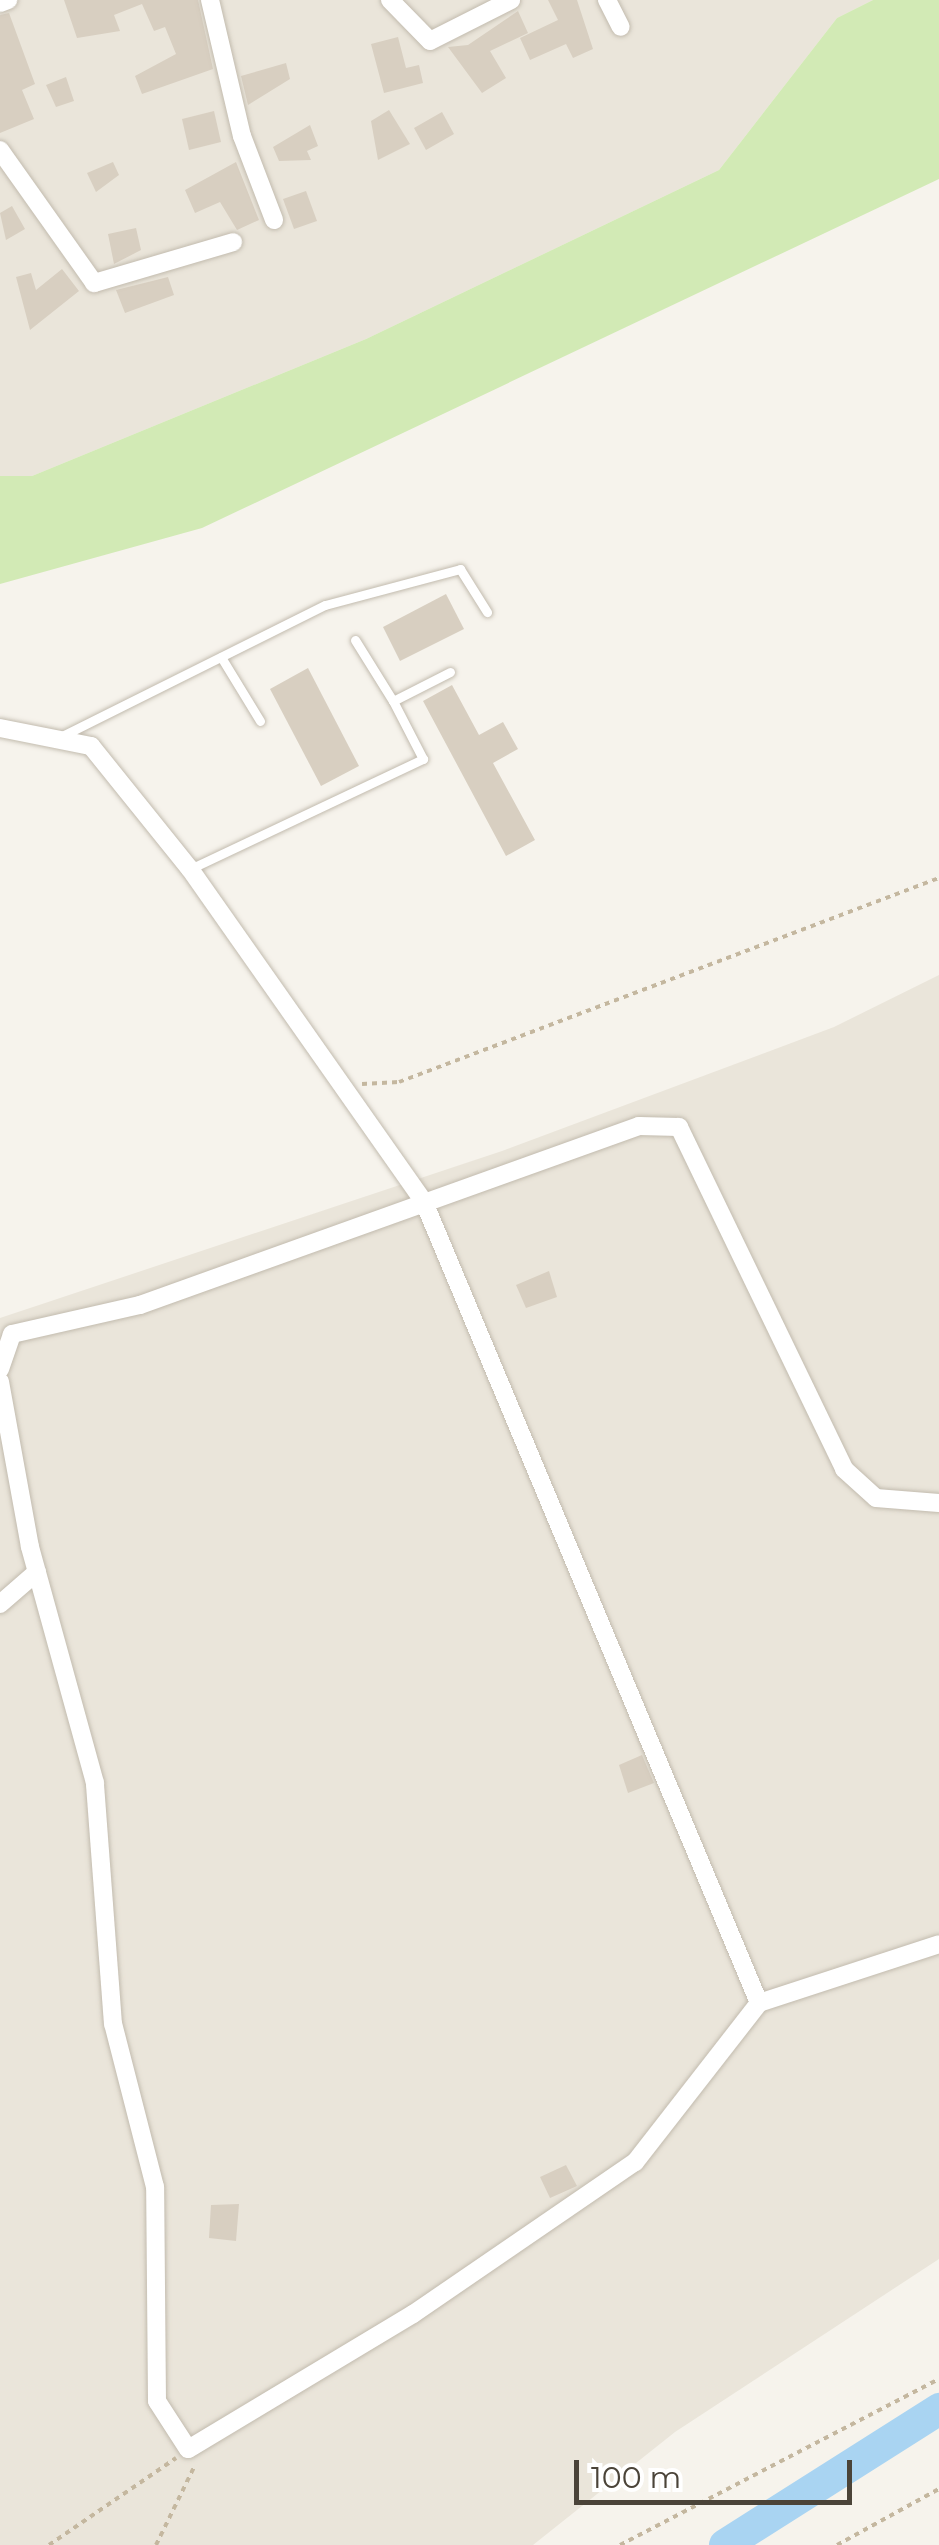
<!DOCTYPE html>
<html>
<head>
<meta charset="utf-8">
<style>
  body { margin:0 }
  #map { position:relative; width:939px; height:2545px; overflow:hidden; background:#f6f3ec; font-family:Montserrat,sans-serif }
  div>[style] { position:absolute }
  .residential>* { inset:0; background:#eae5da }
  .green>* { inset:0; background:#d2eab5 }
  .river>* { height:32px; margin:-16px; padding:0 16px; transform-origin:16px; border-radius:16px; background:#a9d4f2 }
  .building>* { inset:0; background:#d8cfc1 }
  .path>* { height:4px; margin-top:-2px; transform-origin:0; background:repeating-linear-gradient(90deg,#c4b79f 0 5px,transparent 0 10px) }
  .roads { filter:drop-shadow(0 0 2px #c2bbae) drop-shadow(0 0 2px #c2bbae) }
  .service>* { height:9px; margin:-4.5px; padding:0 4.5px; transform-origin:4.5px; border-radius:4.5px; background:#fff }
  .minor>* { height:18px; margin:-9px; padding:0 9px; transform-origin:9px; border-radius:9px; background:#fff }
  span { translate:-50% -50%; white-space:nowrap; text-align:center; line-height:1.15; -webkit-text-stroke:8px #fff; paint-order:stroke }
  .scale { position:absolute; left:574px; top:2460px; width:278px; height:45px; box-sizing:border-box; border:5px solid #4b4439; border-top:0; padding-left:12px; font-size:30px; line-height:35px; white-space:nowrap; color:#4b4439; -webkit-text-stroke:8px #fff; paint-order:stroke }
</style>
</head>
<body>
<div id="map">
  <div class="residential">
    <i style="clip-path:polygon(0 0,873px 0,837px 18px,719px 170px,366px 339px,32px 476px,0 476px)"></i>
    <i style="clip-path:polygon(939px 975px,939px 2259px,675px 2432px,533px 2545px,0 2545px,0 1318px,502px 1151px,834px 1027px)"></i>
  </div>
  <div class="green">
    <i style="clip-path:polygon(873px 0,939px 0,939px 179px,202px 528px,0 584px,0 476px,32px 476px,366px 339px,719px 170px,837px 18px)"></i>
  </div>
  <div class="river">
    <i style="left:725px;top:2545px;width:254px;rotate:-32.4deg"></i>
  </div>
  <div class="building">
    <i style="clip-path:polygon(64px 0,198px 0,213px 69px,142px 94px,135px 76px,176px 54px,165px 27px,154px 31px,142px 4px,114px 15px,120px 31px,77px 38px)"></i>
    <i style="clip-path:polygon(548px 0,577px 0,593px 49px,573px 58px,566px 44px,530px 60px,520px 38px,558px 20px)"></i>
    <i style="clip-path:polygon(518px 11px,528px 33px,490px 51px,506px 78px,482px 93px,448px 47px,468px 45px)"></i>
    <i style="clip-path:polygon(9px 13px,35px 84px,22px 90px,34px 119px,0 133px,0 15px)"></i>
    <i style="clip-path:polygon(398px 37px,406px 68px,419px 65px,423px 83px,384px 93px,371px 44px)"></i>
    <i style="clip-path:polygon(286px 63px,290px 79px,248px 105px,241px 76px)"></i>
    <i style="clip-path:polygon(66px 77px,74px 101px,56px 107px,46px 85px)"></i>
    <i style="clip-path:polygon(389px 110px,410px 144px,378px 160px,371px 121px)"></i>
    <i style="clip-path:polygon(214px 111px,221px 142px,189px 150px,182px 119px)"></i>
    <i style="clip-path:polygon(442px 112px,454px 134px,426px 150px,414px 128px)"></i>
    <i style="clip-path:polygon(310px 125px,318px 146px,307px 151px,311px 160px,279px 161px,273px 147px)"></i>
    <i style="clip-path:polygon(113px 162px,119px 175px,96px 192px,87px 173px)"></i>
    <i style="clip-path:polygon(236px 162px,259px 220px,237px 230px,220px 202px,195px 213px,185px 190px)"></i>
    <i style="clip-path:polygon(306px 191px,317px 221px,294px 229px,283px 199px)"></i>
    <i style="clip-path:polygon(12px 206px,25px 229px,6px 240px,0 213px)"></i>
    <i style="clip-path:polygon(136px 228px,141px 250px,114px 264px,108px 234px)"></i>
    <i style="clip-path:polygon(62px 269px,79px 291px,30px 330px,16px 277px,31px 273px,36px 290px)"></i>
    <i style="clip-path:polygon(168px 277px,174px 295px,125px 313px,116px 290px)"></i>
    <i style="clip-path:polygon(446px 594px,464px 629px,400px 661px,383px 627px)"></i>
    <i style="clip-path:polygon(308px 668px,359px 766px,321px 786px,270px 689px)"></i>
    <i style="clip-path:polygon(452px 685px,479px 735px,503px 722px,518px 749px,493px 763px,535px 840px,506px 856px,423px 701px)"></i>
    <i style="clip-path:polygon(549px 1271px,557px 1297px,526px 1308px,516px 1285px)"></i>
    <i style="clip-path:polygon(642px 1755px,654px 1783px,628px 1793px,619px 1765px)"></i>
    <i style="clip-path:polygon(566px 2165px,577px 2186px,550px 2198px,540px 2177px)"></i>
    <i style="clip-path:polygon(239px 2204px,236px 2241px,209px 2238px,211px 2205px)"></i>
  </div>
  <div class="path">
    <i style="left:362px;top:1084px;width:37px;rotate:-3deg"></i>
    <i style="left:399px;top:1082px;width:577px;rotate:-20.7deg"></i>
    <i style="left:49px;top:2545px;width:154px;rotate:-34.4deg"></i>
    <i style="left:156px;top:2545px;width:89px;rotate:-64deg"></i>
    <i style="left:620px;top:2545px;width:360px;rotate:-27.5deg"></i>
    <i style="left:837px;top:2545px;width:116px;rotate:-28.8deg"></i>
  </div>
  <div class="roads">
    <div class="service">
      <i style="left:355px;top:640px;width:72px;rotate:58.1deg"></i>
      <i style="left:221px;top:657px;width:75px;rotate:58.6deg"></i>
      <i style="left:58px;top:738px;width:298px;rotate:-26.5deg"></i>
      <i style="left:325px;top:605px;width:140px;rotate:-14.9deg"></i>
      <i style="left:460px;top:569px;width:51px;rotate:57.9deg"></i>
      <i style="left:190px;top:869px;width:258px;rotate:-25.3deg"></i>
      <i style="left:423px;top:759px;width:65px;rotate:-117.3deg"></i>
      <i style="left:393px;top:701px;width:64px;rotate:-27deg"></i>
    </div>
    <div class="minor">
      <i style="left:210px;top:0;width:140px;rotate:76.8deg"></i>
      <i style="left:242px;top:136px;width:90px;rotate:69.1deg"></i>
      <i style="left:390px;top:0;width:57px;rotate:45.7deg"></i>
      <i style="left:430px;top:41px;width:91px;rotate:-26.8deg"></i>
      <i style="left:607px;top:0;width:30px;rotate:63deg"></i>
      <i style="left:0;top:3px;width:9px;rotate:-21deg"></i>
      <i style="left:0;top:150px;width:163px;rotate:54.7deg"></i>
      <i style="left:94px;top:283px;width:145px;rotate:-16.4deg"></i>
      <i style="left:0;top:728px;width:93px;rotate:11.2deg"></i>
      <i style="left:91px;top:746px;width:158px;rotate:51.2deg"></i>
      <i style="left:190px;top:869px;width:407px;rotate:54.9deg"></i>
      <i style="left:424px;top:1202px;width:868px;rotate:67.3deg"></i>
      <i style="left:759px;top:2003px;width:202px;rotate:127.9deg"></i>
      <i style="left:635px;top:2162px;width:269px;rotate:145.6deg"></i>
      <i style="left:413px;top:2314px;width:262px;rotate:149deg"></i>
      <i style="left:188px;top:2449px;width:57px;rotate:-122.9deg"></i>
      <i style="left:157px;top:2401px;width:214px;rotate:-90.5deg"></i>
      <i style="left:155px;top:2187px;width:168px;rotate:-104.4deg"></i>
      <i style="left:113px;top:2024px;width:242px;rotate:-94.3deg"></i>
      <i style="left:95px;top:1783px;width:245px;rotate:-105.4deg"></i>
      <i style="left:30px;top:1547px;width:168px;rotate:-100.3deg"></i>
      <i style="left:0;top:1369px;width:37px;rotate:-71deg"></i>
      <i style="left:12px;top:1334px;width:131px;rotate:-12.8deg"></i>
      <i style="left:140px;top:1305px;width:530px;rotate:-19.73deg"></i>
      <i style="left:639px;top:1126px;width:40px;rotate:1.4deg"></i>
      <i style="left:679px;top:1127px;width:380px;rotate:64.2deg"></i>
      <i style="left:844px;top:1469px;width:43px;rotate:42.2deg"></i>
      <i style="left:876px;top:1498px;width:63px;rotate:4.5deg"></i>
      <i style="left:0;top:1604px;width:49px;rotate:-40.9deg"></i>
      <i style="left:759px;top:2003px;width:189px;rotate:-18.1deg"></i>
    </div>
  </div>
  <div class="scale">100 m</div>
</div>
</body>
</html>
